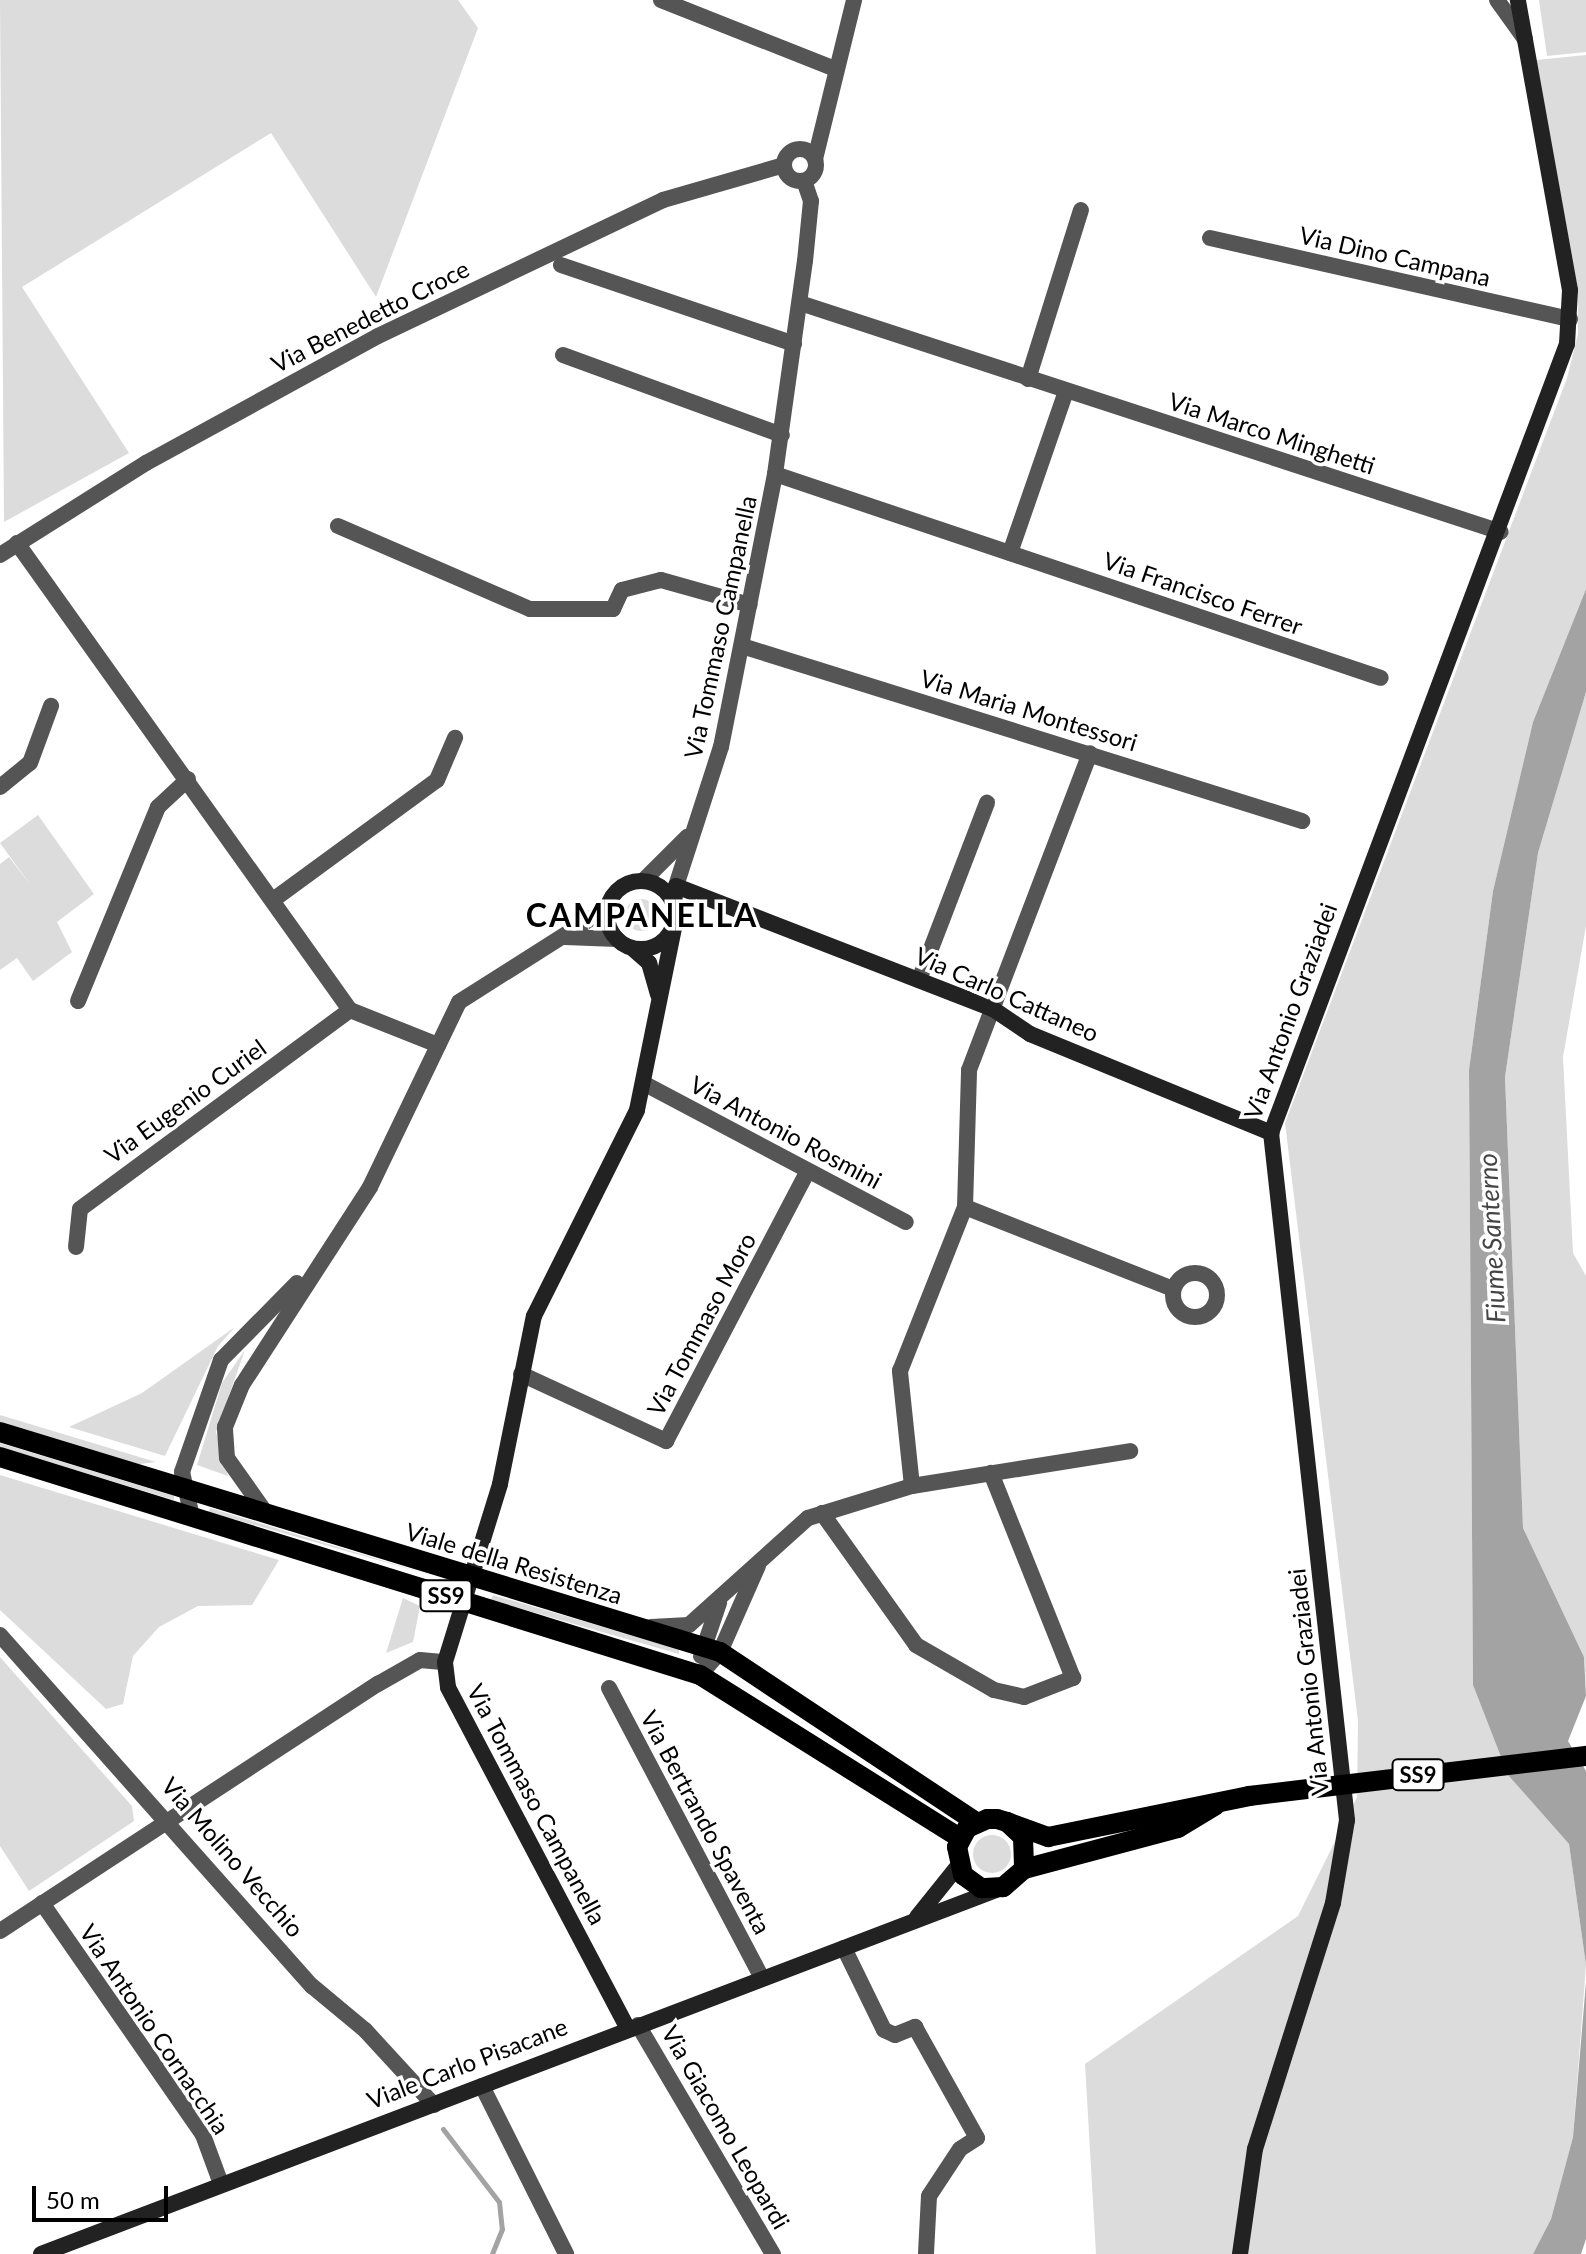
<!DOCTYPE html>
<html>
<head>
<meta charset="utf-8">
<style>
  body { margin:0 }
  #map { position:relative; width:1586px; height:2254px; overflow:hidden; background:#fff; font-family:Lato,sans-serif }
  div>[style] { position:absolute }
  .green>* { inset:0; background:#dcdcdc }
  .round { border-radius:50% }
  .water>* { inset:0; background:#a3a3a3 }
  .stream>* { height:5px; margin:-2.5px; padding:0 2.5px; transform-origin:2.5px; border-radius:2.5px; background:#a3a3a3 }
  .street>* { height:16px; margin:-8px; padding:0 8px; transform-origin:8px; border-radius:8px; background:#555 }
  .street>.ring { margin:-8px; padding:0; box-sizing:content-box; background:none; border:16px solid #555; border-radius:50% }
  .secondary>* { height:16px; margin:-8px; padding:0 8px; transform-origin:8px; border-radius:8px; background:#222 }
  .secondary>.ring { margin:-8px; padding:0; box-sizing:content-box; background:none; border:16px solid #222; border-radius:50% }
  .primary>* { height:20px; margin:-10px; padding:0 10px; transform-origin:10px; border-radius:10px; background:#000 }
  span { translate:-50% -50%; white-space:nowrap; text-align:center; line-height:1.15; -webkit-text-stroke:7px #fff; paint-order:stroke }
  .shield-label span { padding:2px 6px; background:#fff; border:2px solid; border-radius:6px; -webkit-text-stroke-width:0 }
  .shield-label { font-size:22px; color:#000; font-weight:700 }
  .street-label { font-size:24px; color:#000 }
  .water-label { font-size:26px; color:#444; font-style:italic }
  .district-label { font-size:32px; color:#000; font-weight:700; letter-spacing:2px }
  .scale { position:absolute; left:32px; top:2186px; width:136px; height:36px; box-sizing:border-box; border:4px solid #000; border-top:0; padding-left:10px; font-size:24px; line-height:28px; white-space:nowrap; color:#000; -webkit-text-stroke:6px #fff; paint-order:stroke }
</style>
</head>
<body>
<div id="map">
  <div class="green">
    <i style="clip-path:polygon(0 0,458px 0,478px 28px,376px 297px,271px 133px,22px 287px,129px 453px,4px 522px)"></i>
    <i style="clip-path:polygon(1539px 0,1586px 0,1586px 52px,1547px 56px)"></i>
    <i style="clip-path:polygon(1586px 55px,1586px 589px,1533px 722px,1493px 891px,1469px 1070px,1473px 1685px,1508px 1775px,1569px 1844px,1586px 1965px,1573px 2137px,1551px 2219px,1533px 2254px,1096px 2254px,1085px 2064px,1298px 1916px,1357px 1797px,1358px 1721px,1285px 1123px,1567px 378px,1578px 334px,1578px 290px,1536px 60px)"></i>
    <i style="clip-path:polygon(1586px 692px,1586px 926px,1563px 1057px,1573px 1253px,1586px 1276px,1586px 1684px,1584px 1657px,1523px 1528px,1505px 1077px,1538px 853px)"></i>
    <i style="clip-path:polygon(38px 815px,94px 894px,57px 922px,72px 952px,33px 981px,17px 958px,0 970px,0 864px,9px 857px,32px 887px,0 843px)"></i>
    <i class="round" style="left:625px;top:899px;width:32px;height:32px"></i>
    <i style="clip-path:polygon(235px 1327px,218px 1346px,165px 1456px,69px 1427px,142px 1393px)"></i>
    <i style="clip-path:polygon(245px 1350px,216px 1432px,228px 1476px,197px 1465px,222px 1383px)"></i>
    <i style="clip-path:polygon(0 1415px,156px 1462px,132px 1465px,0 1422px)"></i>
    <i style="clip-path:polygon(0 1443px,174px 1496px,174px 1500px,0 1447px)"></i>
    <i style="clip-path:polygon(0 1475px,279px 1560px,252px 1605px,198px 1606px,159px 1627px,133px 1656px,123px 1704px,106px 1709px,0 1610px)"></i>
    <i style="clip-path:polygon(210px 1508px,430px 1575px,209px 1512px)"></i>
    <i style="clip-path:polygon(493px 1595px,679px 1649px,679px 1654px,491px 1600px)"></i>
    <i style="clip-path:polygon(403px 1598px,420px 1606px,413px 1642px,386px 1653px)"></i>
    <i style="clip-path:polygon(0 1657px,132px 1806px,134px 1821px,29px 1891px,0 1846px)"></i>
    <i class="round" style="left:973px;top:1835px;width:38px;height:38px"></i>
  </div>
  <div class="water">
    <i style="clip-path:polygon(1586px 589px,1586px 692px,1538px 853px,1505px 1077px,1523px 1528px,1584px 1657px,1586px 1696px,1568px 1741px,1586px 1771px,1586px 1965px,1569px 1844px,1508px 1775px,1473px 1685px,1469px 1070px,1493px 891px,1533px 722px)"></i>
    <i style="clip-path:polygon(1586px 1982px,1586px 2239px,1581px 2254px,1533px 2254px,1551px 2219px,1573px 2137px)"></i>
  </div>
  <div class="stream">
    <i style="left:443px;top:2129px;width:92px;rotate:52.5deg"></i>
    <i style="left:499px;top:2202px;width:27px;rotate:84deg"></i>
    <i style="left:502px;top:2229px;width:27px;rotate:112deg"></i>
  </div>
  <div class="street">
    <i style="left:661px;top:0;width:187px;rotate:21.6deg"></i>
    <i style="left:1497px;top:0;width:48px;rotate:54.3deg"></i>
    <i class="ring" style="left:784px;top:149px;width:16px;height:16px"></i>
    <i style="left:815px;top:159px;width:164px;rotate:-76.2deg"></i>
    <i style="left:1210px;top:238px;width:369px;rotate:12.7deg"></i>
    <i style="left:561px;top:265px;width:246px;rotate:18.7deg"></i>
    <i style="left:800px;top:303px;width:737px;rotate:18.09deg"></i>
    <i style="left:563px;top:355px;width:233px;rotate:20.1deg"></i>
    <i style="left:1028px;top:379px;width:177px;rotate:-72.6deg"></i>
    <i style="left:775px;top:474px;width:639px;rotate:18.6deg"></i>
    <i style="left:338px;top:526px;width:209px;rotate:23.4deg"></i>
    <i style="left:530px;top:609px;width:83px"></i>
    <i style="left:613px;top:609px;width:21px;rotate:-65deg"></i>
    <i style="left:622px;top:590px;width:40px;rotate:-14.4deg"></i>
    <i style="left:661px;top:580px;width:92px;rotate:15.7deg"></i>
    <i style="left:17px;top:543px;width:574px;rotate:54.51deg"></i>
    <i style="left:350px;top:1010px;width:95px;rotate:21.7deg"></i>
    <i style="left:1010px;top:553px;width:171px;rotate:-70.9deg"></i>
    <i style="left:0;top:555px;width:173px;rotate:-32.2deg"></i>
    <i style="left:146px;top:463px;width:264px;rotate:-28.7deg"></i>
    <i style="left:378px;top:336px;width:316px;rotate:-25.5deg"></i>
    <i style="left:663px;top:200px;width:126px;rotate:-16.1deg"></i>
    <i style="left:742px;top:646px;width:587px;rotate:17.35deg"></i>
    <i style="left:0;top:787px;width:38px;rotate:-39deg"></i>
    <i style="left:30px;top:763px;width:61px;rotate:-69.8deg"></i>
    <i style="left:644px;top:880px;width:61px;rotate:-45deg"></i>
    <i style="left:676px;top:886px;width:146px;rotate:-72.1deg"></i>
    <i style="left:721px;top:747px;width:278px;rotate:-78.8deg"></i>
    <i style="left:775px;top:474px;width:215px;rotate:-82deg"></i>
    <i style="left:805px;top:261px;width:60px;rotate:-84.3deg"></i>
    <i style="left:811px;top:201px;width:21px;rotate:-109deg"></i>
    <i style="left:273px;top:900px;width:203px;rotate:-36.2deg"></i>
    <i style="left:437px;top:780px;width:46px;rotate:-66.8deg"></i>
    <i style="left:565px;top:937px;width:52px;rotate:2.2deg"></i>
    <i style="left:919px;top:980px;width:190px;rotate:-69deg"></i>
    <i style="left:78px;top:1001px;width:210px;rotate:-67.6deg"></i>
    <i style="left:158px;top:807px;width:41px;rotate:-43deg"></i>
    <i style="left:645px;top:1084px;width:295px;rotate:27.9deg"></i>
    <i style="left:965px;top:1207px;width:224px;rotate:21.5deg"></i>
    <i style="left:76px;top:1247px;width:38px;rotate:-84deg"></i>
    <i style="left:80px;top:1209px;width:335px;rotate:-36.4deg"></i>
    <i class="ring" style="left:1173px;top:1273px;width:28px;height:28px"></i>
    <i style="left:521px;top:1374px;width:160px;rotate:24.8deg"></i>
    <i style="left:666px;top:1441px;width:303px;rotate:-62.3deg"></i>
    <i style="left:912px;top:1486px;width:116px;rotate:-96deg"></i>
    <i style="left:900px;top:1371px;width:176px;rotate:-68.4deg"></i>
    <i style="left:965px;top:1207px;width:137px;rotate:-88.3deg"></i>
    <i style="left:969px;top:1070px;width:339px;rotate:-69.1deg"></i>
    <i style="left:266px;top:1513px;width:67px;rotate:-125.3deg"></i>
    <i style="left:227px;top:1458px;width:31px;rotate:-94deg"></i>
    <i style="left:225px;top:1427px;width:45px;rotate:-68deg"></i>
    <i style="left:242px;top:1385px;width:236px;rotate:-57.1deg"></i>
    <i style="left:370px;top:1187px;width:205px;rotate:-64.3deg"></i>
    <i style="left:459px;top:1002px;width:175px;rotate:-32.4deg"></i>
    <i style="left:822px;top:1513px;width:162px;rotate:54.5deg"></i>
    <i style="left:916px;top:1645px;width:90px;rotate:30deg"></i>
    <i style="left:994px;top:1690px;width:31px;rotate:13deg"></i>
    <i style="left:1024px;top:1697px;width:53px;rotate:-21.2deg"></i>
    <i style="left:1073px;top:1678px;width:221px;rotate:-111.8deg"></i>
    <i style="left:192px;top:1517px;width:46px;rotate:-102.5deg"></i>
    <i style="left:182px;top:1472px;width:119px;rotate:-70.8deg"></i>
    <i style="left:221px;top:1360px;width:108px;rotate:-45.4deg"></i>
    <i style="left:651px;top:1627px;width:38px;rotate:-3deg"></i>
    <i style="left:689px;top:1625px;width:160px;rotate:-42deg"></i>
    <i style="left:808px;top:1518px;width:109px;rotate:-17.1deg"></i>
    <i style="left:912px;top:1486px;width:221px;rotate:-9.1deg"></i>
    <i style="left:0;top:1635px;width:470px;rotate:48.4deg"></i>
    <i style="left:312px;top:1986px;width:69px;rotate:39.7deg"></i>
    <i style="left:365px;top:2030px;width:102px;rotate:47.4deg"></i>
    <i style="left:701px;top:1656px;width:56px;rotate:-71.2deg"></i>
    <i style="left:700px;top:1675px;width:30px;rotate:-49deg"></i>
    <i style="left:720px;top:1652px;width:94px;rotate:-66.2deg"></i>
    <i style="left:609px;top:1688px;width:328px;rotate:62.2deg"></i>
    <i style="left:42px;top:1903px;width:282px;rotate:55.2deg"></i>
    <i style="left:203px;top:2135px;width:52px;rotate:69.8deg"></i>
    <i style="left:0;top:1931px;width:452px;rotate:-33.2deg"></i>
    <i style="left:378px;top:1684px;width:48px;rotate:-29.7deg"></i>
    <i style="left:420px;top:1660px;width:25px;rotate:5deg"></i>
    <i style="left:844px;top:1948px;width:91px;rotate:64deg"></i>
    <i style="left:884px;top:2030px;width:12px;rotate:24deg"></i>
    <i style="left:895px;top:2035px;width:22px;rotate:-22deg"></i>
    <i style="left:915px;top:2027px;width:127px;rotate:60.8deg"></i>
    <i style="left:977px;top:2138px;width:20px;rotate:147deg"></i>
    <i style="left:960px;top:2149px;width:56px;rotate:123.4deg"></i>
    <i style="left:929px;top:2196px;width:58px;rotate:93deg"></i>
    <i style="left:638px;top:2025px;width:266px;rotate:59.5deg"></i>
    <i style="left:482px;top:2086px;width:188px;rotate:63.4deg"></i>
  </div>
  <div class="secondary">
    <i class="ring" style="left:607px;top:881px;width:52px;height:52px"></i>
    <i style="left:674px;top:904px;width:18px;rotate:-84deg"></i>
    <i style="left:676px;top:886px;width:340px;rotate:21.2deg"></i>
    <i style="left:993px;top:1009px;width:45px;rotate:34deg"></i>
    <i style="left:1030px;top:1034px;width:261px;rotate:22.3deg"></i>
    <i style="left:632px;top:948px;width:23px;rotate:41deg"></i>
    <i style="left:649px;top:963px;width:33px;rotate:74deg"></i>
    <i style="left:917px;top:1917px;width:65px;rotate:-51.2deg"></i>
    <i style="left:628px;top:2029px;width:386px;rotate:-117.8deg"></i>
    <i style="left:448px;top:1687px;width:25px;rotate:-97deg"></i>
    <i style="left:445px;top:1662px;width:186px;rotate:-72.8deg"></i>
    <i style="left:500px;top:1484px;width:171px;rotate:-78.6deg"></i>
    <i style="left:534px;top:1316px;width:230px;rotate:-63.4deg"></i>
    <i style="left:637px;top:1110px;width:195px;rotate:-78.5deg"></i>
    <i style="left:41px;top:2254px;width:1022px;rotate:-20.86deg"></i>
    <i style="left:1240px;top:2254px;width:106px;rotate:-81.9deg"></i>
    <i style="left:1255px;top:2149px;width:258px;rotate:-72.4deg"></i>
    <i style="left:1333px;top:1903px;width:84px;rotate:-80.4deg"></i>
    <i style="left:1347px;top:1820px;width:691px;rotate:-96.31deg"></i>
    <i style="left:1271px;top:1133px;width:843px;rotate:-69.44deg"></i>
    <i style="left:1567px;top:344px;width:54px;rotate:-86.8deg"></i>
    <i style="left:1570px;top:290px;width:295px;rotate:-100.2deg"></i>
  </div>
  <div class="primary">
    <i style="left:0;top:1432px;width:753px;rotate:16.99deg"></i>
    <i style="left:720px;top:1652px;width:307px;rotate:33.6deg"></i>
    <i style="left:0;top:1457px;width:733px;rotate:17.3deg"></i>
    <i style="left:700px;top:1675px;width:307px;rotate:32.1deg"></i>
    <i style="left:1007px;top:1822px;width:22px;rotate:43deg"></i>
    <i style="left:1023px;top:1837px;width:32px;rotate:88deg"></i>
    <i style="left:1024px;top:1869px;width:28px;rotate:139deg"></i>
    <i style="left:1003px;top:1887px;width:22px;rotate:177deg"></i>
    <i style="left:981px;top:1888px;width:22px;rotate:-144deg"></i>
    <i style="left:963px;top:1875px;width:29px;rotate:-102deg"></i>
    <i style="left:957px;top:1847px;width:21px;rotate:-62deg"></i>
    <i style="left:967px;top:1828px;width:22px;rotate:-24deg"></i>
    <i style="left:987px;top:1819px;width:10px"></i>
    <i style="left:997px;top:1819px;width:10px;rotate:17deg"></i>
    <i style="left:1007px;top:1822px;width:44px;rotate:20.1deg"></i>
    <i style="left:1048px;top:1837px;width:205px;rotate:-11.5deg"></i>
    <i style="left:1249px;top:1796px;width:339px;rotate:-6.8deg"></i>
    <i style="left:1024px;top:1869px;width:159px;rotate:-14.9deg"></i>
    <i style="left:1178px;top:1828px;width:44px;rotate:-31.2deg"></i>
  </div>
  <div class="shield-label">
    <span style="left:446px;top:1596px">SS9</span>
    <span style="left:1418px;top:1775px">SS9</span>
  </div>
  <div class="street-label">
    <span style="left:1395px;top:256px;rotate:13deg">Via Dino Campana</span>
    <span style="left:370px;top:316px;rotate:-27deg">Via Benedetto Croce</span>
    <span style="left:1272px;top:433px;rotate:18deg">Via Marco Minghetti</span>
    <span style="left:1203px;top:593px;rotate:19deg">Via Francisco Ferrer</span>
    <span style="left:720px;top:627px;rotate:-78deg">Via Tommaso Campanella</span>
    <span style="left:1029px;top:710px;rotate:17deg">Via Maria Montessori</span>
    <span style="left:1007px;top:994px;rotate:24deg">Via Carlo Cattaneo</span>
    <span style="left:1290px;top:1011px;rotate:-70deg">Via Antonio Graziadei</span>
    <span style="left:185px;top:1101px;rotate:-36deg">Via Eugenio Curiel</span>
    <span style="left:786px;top:1132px;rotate:28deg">Via Antonio Rosmini</span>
    <span style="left:701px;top:1324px;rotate:-62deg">Via Tommaso Moro</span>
    <span style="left:514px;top:1563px;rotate:17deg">Viale della Resistenza</span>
    <span style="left:1308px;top:1682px;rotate:-96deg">Via Antonio Graziadei</span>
    <span style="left:537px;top:1804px;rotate:62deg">Via Tommaso Campanella</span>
    <span style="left:706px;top:1822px;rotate:62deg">Via Bertrando Spaventa</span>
    <span style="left:233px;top:1857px;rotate:49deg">Via Molino Vecchio</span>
    <span style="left:155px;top:2029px;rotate:56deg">Via Antonio Cornacchia</span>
    <span style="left:467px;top:2063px;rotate:-21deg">Viale Carlo Pisacane</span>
    <span style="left:726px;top:2127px;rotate:60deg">Via Giacomo Leopardi</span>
  </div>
  <div class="water-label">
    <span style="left:1492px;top:1238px;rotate:-93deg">Fiume Santerno</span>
  </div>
  <div class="district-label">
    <span style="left:642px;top:915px">CAMPANELLA</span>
  </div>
  <div class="scale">50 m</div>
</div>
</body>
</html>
